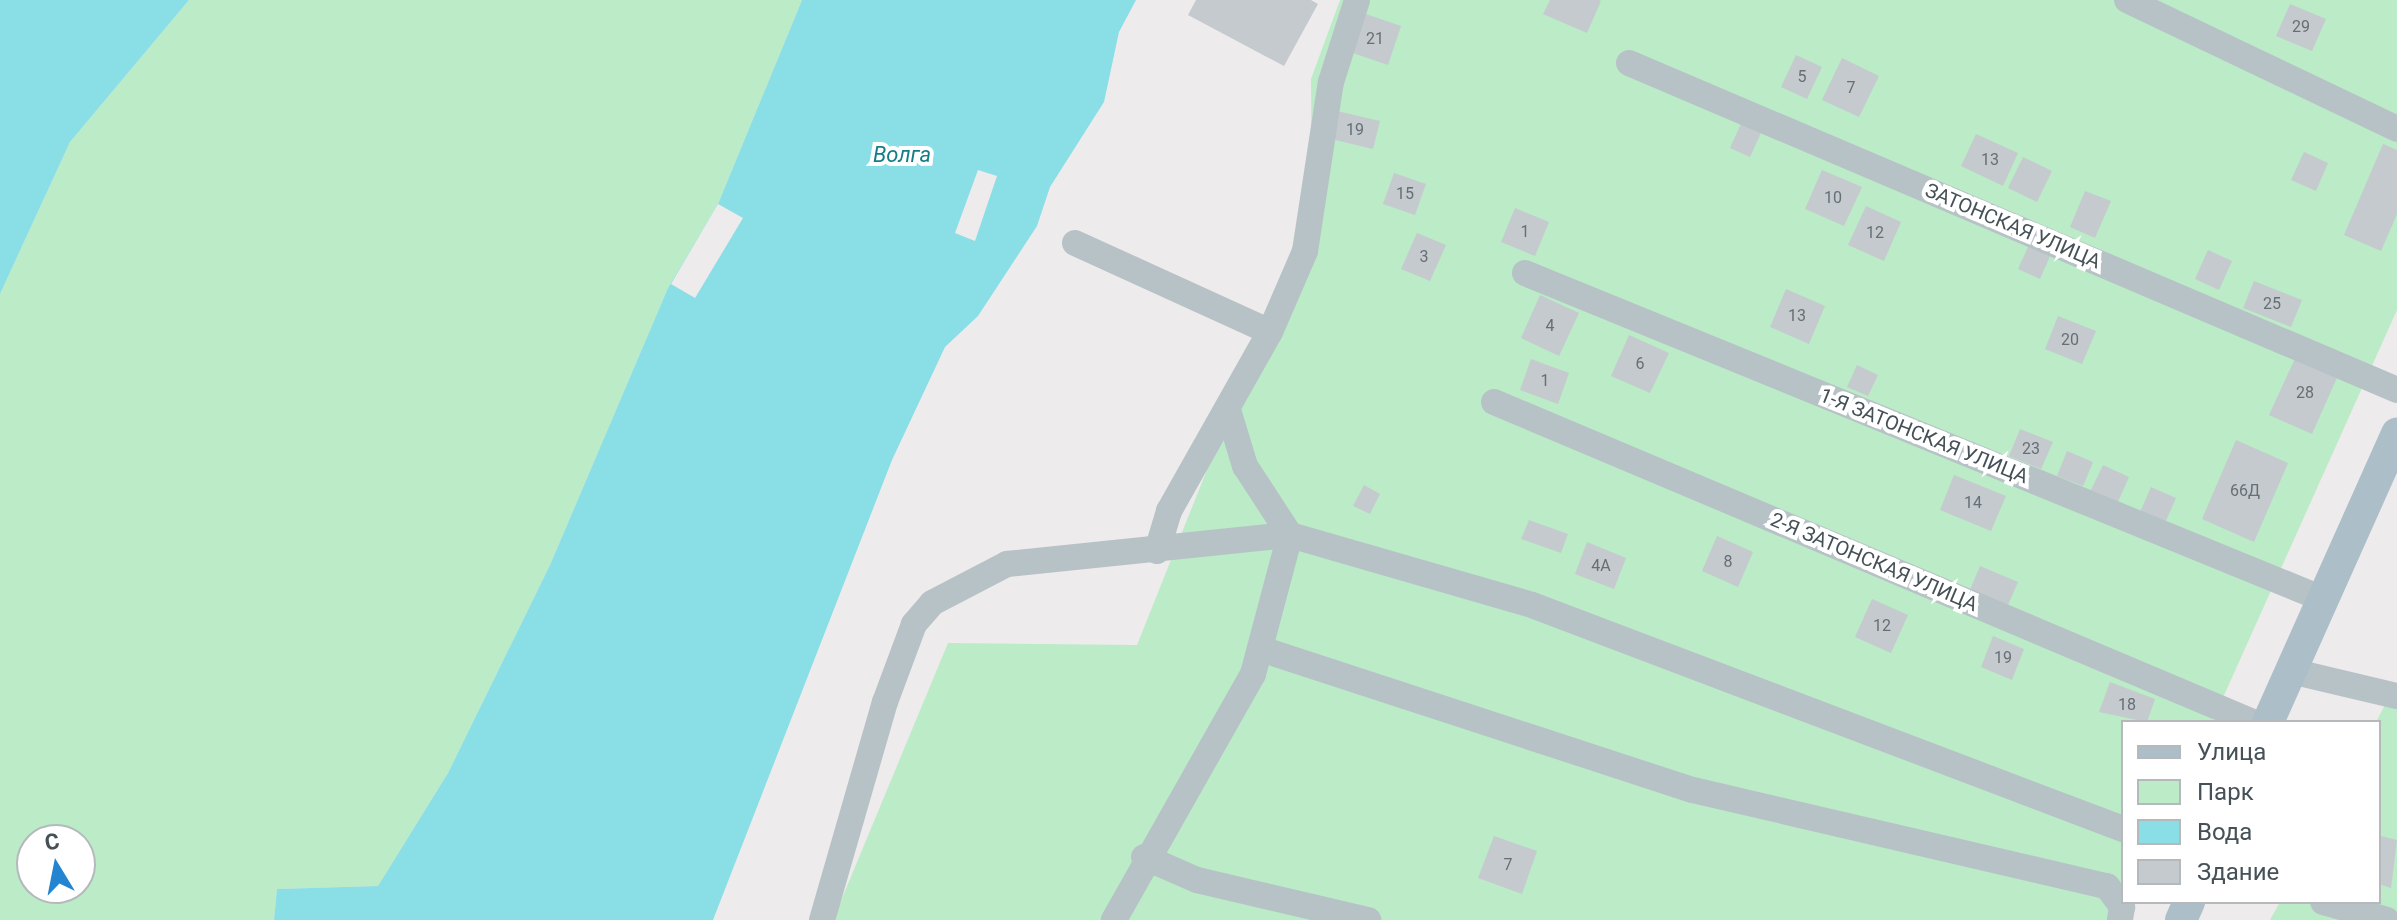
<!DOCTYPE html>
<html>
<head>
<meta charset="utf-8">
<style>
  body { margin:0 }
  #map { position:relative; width:2397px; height:920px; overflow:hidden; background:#eeebec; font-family:Roboto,sans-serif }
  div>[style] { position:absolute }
  .green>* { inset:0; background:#bbebc7 }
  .water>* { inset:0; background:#8adee5 }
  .pier>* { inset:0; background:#eeebec }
  .building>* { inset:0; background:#c5cace }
  .minor>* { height:26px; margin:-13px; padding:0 13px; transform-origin:13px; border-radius:13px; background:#b7c2c7 }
  .major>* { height:32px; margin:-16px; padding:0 16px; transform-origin:16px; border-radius:16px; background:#acbfc9 }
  span { translate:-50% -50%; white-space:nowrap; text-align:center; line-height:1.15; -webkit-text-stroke:8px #fff; paint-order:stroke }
  .number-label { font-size:16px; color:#656f75 }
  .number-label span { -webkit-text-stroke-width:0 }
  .street-label { font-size:20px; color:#455157 }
  .water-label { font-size:22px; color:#147e87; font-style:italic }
  .legend { position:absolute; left:2121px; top:720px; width:260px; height:184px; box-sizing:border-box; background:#fff; border:2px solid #b5b9bc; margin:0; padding:10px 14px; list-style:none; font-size:24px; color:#455157 }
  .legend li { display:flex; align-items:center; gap:16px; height:40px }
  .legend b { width:40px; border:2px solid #b5b9bc }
  .north { position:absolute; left:16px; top:824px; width:80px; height:80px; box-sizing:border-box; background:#fff; border:2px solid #b5b9bc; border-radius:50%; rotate:350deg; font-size:22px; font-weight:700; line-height:32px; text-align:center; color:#455157 }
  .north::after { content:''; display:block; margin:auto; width:28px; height:36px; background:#2385d1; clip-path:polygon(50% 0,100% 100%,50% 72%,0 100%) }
</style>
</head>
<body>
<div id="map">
  <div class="green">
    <i style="clip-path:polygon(evenodd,189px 0,802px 0,718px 204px,668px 288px,550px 565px,448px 773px,378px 886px,277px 889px,274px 920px,0 920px,0 294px,70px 142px,189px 0,32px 840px,80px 840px,80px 888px,32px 888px,32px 840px)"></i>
    <i style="clip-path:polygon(1340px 0,2397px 0,2397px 310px,2212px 722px,2123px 722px,2123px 920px,833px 920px,948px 643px,1137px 645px,1312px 207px,1311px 79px)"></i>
    <i style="clip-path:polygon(2387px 701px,2397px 704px,2397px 920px,2270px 920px,2280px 902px,2379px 902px,2376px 722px)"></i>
  </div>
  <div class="water">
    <i style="clip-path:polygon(0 0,189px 0,70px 142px,0 294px)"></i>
    <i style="clip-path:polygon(802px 0,1136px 0,1119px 32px,1104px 102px,1050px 187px,1037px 226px,978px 316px,945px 347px,892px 460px,713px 920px,274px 920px,277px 889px,378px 886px,448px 773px,550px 565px,668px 288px,718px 204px)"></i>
  </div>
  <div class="pier">
    <i style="clip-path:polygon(978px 170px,997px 176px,975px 241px,955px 233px)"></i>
    <i style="clip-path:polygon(718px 204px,743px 218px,695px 298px,671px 284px)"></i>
  </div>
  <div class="building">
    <i style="clip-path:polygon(1196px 0,1311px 0,1318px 4px,1284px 66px,1188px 15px)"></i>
    <i style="clip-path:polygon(1550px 0,1599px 0,1601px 1px,1587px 33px,1543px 14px)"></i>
    <i style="clip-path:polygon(2290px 4px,2326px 19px,2312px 51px,2276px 36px)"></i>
    <i style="clip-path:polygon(1363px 13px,1401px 26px,1388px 65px,1350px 52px)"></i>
    <i style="clip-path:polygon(1796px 55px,1822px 67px,1807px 99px,1781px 87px)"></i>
    <i style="clip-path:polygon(1842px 58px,1879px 76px,1859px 117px,1822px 100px)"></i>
    <i style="clip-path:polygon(1337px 111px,1380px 121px,1373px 149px,1331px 139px)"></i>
    <i style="clip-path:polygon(1745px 115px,1765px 124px,1750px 157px,1730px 148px)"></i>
    <i style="clip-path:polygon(1976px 134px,2018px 153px,2003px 186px,1961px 166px)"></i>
    <i style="clip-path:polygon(2383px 144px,2397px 150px,2397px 214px,2381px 251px,2344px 235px)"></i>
    <i style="clip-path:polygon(2304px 152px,2328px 163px,2316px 191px,2291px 180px)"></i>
    <i style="clip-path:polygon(2023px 157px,2052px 171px,2037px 202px,2008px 188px)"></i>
    <i style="clip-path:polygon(1822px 170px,1862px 187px,1844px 226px,1805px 209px)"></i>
    <i style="clip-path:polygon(1394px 173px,1426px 184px,1415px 215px,1383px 204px)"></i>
    <i style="clip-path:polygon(2085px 191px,2111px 201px,2095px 238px,2070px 227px)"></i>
    <i style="clip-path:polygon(1866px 206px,1901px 222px,1884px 261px,1848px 245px)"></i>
    <i style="clip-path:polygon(1515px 208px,1549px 222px,1535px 256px,1501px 242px)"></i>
    <i style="clip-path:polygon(1417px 233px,1446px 245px,1430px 281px,1401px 269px)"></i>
    <i style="clip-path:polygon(2029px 245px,2051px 254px,2040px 279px,2018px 269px)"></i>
    <i style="clip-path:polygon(2208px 250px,2232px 261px,2219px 290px,2195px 279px)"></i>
    <i style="clip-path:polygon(2254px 281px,2302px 300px,2291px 327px,2243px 308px)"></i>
    <i style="clip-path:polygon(1786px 289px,1825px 306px,1809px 344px,1770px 327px)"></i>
    <i style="clip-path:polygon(1540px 295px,1579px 313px,1559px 356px,1521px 338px)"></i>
    <i style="clip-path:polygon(2058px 316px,2096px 331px,2082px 364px,2045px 349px)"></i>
    <i style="clip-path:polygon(1629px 335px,1669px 353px,1650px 393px,1611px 376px)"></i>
    <i style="clip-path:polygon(2298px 352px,2340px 371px,2312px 434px,2269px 415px)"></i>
    <i style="clip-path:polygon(1531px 359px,1569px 373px,1558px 404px,1520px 390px)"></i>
    <i style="clip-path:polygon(1857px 365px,1878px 375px,1868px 396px,1847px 387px)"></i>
    <i style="clip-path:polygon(2020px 429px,2053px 442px,2041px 469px,2009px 456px)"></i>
    <i style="clip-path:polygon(2236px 440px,2288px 463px,2254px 542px,2202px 519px)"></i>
    <i style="clip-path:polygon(2067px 451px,2093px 462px,2083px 486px,2057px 476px)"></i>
    <i style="clip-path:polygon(2103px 465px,2129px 477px,2117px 504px,2090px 492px)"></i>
    <i style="clip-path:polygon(1954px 475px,2006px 496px,1991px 531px,1940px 510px)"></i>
    <i style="clip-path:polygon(1364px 485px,1380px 494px,1370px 514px,1353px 506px)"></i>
    <i style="clip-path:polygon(2151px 487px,2176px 498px,2165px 523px,2140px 512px)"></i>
    <i style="clip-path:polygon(1529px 520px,1568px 534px,1561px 553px,1521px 539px)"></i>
    <i style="clip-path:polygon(1717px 536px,1753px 552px,1738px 587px,1702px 571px)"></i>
    <i style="clip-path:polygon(1587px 542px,1626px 558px,1614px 589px,1575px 574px)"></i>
    <i style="clip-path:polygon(1980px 566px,2018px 582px,2008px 605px,1970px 590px)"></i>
    <i style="clip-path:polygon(1872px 599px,1908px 615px,1891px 653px,1855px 637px)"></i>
    <i style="clip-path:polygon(1993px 636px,2024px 649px,2012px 680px,1981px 667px)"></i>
    <i style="clip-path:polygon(2110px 682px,2155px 699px,2147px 722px,2099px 712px)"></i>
    <i style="clip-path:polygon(1494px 836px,1537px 851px,1522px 894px,1478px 878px)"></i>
    <i style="clip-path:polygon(2381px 836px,2397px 840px,2391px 888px,2379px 884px)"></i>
  </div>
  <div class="minor">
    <i style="left:2127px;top:0;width:299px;rotate:25.5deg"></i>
    <i style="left:1629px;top:63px;width:835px;rotate:23.06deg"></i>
    <i style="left:1075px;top:243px;width:214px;rotate:24.5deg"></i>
    <i style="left:1525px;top:273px;width:862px;rotate:22.22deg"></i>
    <i style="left:1494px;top:402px;width:824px;rotate:22.86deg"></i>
    <i style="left:1228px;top:410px;width:59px;rotate:73.1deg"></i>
    <i style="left:1245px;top:466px;width:82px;rotate:56.9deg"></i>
    <i style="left:1290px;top:535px;width:252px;rotate:16.1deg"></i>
    <i style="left:1532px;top:605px;width:632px;rotate:20.76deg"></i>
    <i style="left:1157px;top:551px;width:42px;rotate:-73.3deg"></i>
    <i style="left:1169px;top:511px;width:206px;rotate:-60.6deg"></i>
    <i style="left:1270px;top:332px;width:88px;rotate:-66.6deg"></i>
    <i style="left:1305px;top:251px;width:171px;rotate:-81.3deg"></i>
    <i style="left:1331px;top:82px;width:86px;rotate:-72.4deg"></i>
    <i style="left:1264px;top:650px;width:451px;rotate:18.1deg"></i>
    <i style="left:1693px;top:790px;width:425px;rotate:13.1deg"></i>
    <i style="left:2107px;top:886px;width:26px;rotate:54deg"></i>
    <i style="left:2122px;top:907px;width:13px;rotate:99deg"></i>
    <i style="left:2291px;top:671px;width:109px;rotate:13.3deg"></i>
    <i style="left:1144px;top:857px;width:58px;rotate:23.5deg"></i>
    <i style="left:1197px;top:880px;width:176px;rotate:13.2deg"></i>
    <i style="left:2323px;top:902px;width:66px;rotate:15.7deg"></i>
    <i style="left:822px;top:920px;width:227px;rotate:-73.9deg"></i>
    <i style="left:885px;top:702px;width:83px;rotate:-69.6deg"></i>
    <i style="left:914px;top:624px;width:28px;rotate:-49deg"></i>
    <i style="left:932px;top:603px;width:85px;rotate:-27.5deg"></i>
    <i style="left:1007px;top:564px;width:284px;rotate:-5.9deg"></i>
    <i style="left:1290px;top:535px;width:144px;rotate:104.9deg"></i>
    <i style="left:1253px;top:674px;width:283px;rotate:119.5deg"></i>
  </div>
  <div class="major">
    <i style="left:2268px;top:722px;width:316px;rotate:-65.9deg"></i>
    <i style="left:2181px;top:920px;width:20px;rotate:-66deg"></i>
  </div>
  <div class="number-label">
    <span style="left:2301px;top:27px">29</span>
    <span style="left:1375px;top:39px">21</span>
    <span style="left:1802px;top:77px">5</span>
    <span style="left:1851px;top:88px">7</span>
    <span style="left:1355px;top:130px">19</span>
    <span style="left:1990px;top:160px">13</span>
    <span style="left:1405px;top:194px">15</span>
    <span style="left:1833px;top:198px">10</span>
    <span style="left:1525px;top:232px">1</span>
    <span style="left:1875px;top:233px">12</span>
    <span style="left:1424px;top:257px">3</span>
    <span style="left:2272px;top:304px">25</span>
    <span style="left:1797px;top:316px">13</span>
    <span style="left:1550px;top:326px">4</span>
    <span style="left:2070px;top:340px">20</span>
    <span style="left:1640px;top:364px">6</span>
    <span style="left:1545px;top:381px">1</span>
    <span style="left:2305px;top:393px">28</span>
    <span style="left:2031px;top:449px">23</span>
    <span style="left:2245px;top:491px">66Д</span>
    <span style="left:1973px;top:503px">14</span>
    <span style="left:1728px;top:562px">8</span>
    <span style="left:1601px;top:566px">4А</span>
    <span style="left:1882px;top:626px">12</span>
    <span style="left:2003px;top:658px">19</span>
    <span style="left:2127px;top:705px">18</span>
    <span style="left:1508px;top:865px">7</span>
  </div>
  <div class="street-label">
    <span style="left:2013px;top:226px;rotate:23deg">ЗАТОНСКАЯ УЛИЦА</span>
    <span style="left:1924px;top:436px;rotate:22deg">1-Я ЗАТОНСКАЯ УЛИЦА</span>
    <span style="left:1874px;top:562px;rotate:23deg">2-Я ЗАТОНСКАЯ УЛИЦА</span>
  </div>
  <div class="water-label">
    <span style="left:902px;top:155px">Волга</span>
  </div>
  <ul class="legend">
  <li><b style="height:10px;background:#acbfc9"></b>Улица</li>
  <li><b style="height:22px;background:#bbebc7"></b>Парк</li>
  <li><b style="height:22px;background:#8adee5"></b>Вода</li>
  <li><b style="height:22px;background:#c5cace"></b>Здание</li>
  </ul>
  <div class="north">С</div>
</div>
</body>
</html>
